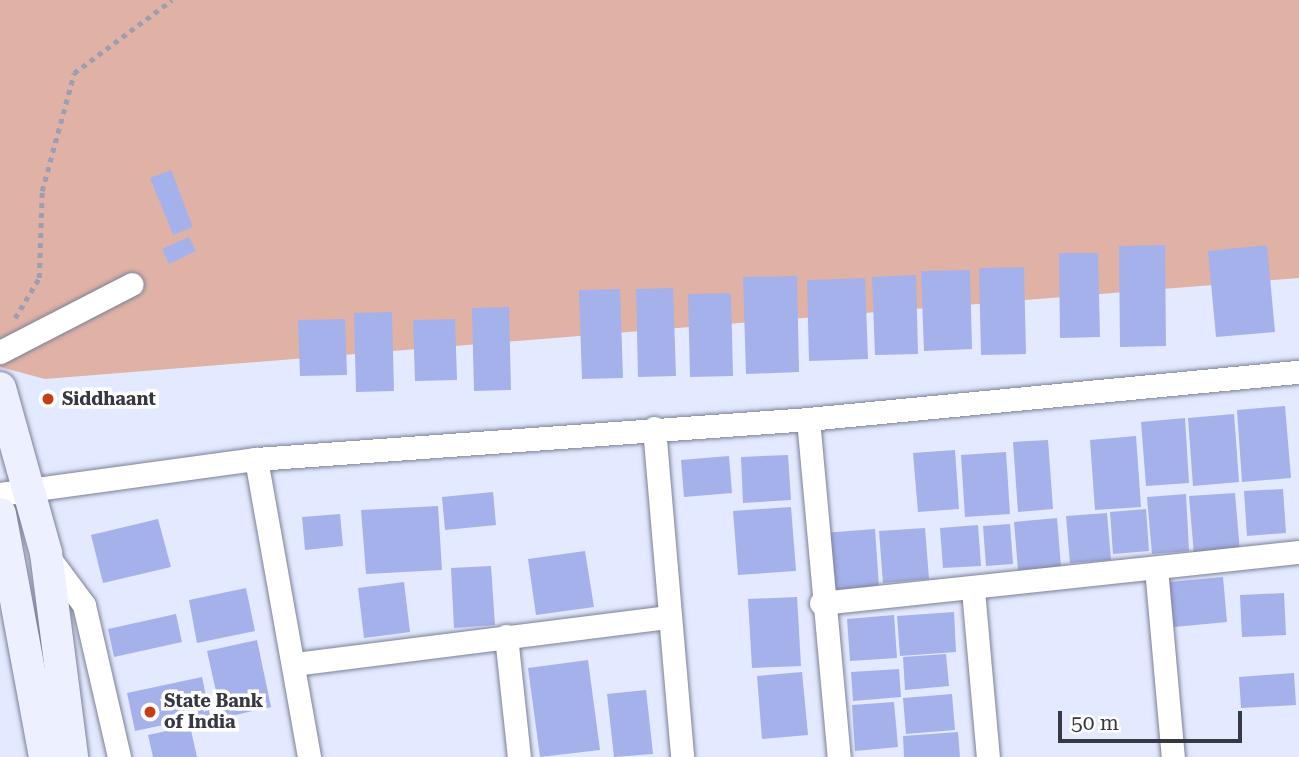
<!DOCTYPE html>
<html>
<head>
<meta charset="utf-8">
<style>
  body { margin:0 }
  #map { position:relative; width:1299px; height:757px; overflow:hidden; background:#e3e9fe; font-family:"Roboto Serif",serif }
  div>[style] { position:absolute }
  .green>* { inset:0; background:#e0b2a5 }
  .building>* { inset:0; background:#a5b1ea }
  .path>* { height:4.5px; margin-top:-2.25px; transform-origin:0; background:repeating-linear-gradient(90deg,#9b9fb0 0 5px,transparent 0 10px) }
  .roads { filter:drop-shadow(0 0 2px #7b8198) drop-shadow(0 0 2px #7b8198) }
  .street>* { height:23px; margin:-11.5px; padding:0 11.5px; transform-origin:11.5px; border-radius:11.5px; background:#fff }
  .secondary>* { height:32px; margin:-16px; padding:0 16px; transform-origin:16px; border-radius:16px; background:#edf0fe }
  .dots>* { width:19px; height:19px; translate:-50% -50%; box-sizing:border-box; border:4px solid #fff; border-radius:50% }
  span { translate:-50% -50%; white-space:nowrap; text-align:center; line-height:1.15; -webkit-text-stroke:7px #fff; paint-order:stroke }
  .poi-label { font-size:18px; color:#363943; font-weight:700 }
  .left { translate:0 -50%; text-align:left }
  .scale { position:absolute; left:1058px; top:711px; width:184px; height:32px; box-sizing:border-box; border:4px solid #363943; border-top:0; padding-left:9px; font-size:21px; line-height:24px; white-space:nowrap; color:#363943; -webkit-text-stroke:5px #fff; paint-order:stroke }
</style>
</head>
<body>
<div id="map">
  <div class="green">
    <i style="clip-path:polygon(0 0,1299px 0,1299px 278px,45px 379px,0 367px)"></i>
  </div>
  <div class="building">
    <i style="clip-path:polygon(171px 170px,193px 227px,173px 235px,150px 178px)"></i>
    <i style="clip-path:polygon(189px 237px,196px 251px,169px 264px,162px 249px)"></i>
    <i style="clip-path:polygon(1165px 245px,1166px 346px,1120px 347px,1119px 246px)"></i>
    <i style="clip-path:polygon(1267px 245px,1275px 332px,1216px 337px,1208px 251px)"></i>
    <i style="clip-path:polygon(1059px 253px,1098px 253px,1100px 337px,1060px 338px)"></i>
    <i style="clip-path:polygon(1024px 267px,1026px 354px,981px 355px,979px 268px)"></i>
    <i style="clip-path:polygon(970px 270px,972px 349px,924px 351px,921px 271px)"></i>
    <i style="clip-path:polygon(916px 275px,918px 354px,875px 355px,872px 277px)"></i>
    <i style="clip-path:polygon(797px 276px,799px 372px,746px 374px,743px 277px)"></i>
    <i style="clip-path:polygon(865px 278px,868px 359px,809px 361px,807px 280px)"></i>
    <i style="clip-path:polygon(673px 288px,676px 376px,638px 377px,636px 289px)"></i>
    <i style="clip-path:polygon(620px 289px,623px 378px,582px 379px,579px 290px)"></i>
    <i style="clip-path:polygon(731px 293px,733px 376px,690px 377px,688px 294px)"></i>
    <i style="clip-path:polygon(509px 307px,511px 390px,474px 391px,472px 308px)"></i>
    <i style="clip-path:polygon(392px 312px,394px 391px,356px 392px,354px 313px)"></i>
    <i style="clip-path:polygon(345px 319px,347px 375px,300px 376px,298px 320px)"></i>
    <i style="clip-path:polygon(455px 319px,457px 380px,415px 381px,413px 320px)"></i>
    <i style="clip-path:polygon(1285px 406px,1291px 478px,1242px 482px,1237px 410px)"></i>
    <i style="clip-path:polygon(1234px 414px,1239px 482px,1193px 486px,1188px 418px)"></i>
    <i style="clip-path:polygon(1185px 418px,1189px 483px,1146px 486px,1141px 422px)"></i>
    <i style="clip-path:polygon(1136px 436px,1141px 507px,1095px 510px,1090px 440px)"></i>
    <i style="clip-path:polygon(1048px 440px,1053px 509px,1018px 512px,1013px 442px)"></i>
    <i style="clip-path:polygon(955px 450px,959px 509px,918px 512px,913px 453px)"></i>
    <i style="clip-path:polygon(1006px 452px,1010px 514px,965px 517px,961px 455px)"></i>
    <i style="clip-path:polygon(788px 455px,791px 500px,743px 503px,741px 457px)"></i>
    <i style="clip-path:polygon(729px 456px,732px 493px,684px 497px,681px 460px)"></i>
    <i style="clip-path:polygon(1283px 489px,1286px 533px,1247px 536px,1244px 491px)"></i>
    <i style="clip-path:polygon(493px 492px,496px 525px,445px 530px,442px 497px)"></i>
    <i style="clip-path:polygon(1235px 493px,1240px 552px,1194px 555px,1189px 496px)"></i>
    <i style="clip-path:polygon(1186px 494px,1189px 551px,1152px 554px,1147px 497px)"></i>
    <i style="clip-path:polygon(438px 506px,442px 570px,366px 574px,361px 510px)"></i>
    <i style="clip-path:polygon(791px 507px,796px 571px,738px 575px,733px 511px)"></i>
    <i style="clip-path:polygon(1146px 509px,1149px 551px,1113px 554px,1110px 512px)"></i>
    <i style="clip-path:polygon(1107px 513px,1111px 560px,1070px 563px,1066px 516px)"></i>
    <i style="clip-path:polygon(340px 514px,343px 546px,305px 550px,302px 517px)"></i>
    <i style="clip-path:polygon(1057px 518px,1061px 567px,1018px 570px,1014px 522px)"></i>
    <i style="clip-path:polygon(158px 519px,171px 567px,103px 583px,91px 535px)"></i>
    <i style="clip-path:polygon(1010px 524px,1013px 564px,986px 566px,983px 526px)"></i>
    <i style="clip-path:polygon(978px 525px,981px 566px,943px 568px,940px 528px)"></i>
    <i style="clip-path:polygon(925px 528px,929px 579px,883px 583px,879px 531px)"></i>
    <i style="clip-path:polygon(875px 529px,879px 587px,828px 590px,823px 533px)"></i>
    <i style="clip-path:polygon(585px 551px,594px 607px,536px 615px,528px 559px)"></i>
    <i style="clip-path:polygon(491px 566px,495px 625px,454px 628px,451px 568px)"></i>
    <i style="clip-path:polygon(1223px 577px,1227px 622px,1174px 627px,1169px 582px)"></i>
    <i style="clip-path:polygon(404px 582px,410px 632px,364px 638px,358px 588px)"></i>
    <i style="clip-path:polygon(246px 588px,255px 631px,197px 643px,189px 600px)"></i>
    <i style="clip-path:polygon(1284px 593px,1286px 635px,1242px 637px,1240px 595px)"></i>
    <i style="clip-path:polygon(797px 597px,801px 666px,752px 668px,748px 599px)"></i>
    <i style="clip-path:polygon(954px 612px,956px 652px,900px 656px,897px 616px)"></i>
    <i style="clip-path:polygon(176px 614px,182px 642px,114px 657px,108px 629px)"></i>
    <i style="clip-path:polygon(894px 615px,897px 658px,850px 661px,847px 619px)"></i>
    <i style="clip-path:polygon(257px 640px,271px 707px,222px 718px,207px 651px)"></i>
    <i style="clip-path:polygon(946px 654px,949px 686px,905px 690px,903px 657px)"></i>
    <i style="clip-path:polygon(588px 660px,600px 750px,540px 757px,528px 668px)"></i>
    <i style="clip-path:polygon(899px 669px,901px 697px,853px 701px,851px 672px)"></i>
    <i style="clip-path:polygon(802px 672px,808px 735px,762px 739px,757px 676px)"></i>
    <i style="clip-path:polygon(1294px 673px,1296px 705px,1241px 708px,1239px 677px)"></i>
    <i style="clip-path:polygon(202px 677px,210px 715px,135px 731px,127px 693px)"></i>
    <i style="clip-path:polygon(646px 690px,653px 754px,614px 757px,607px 694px)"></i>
    <i style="clip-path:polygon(952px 694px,955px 730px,906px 734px,903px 698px)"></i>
    <i style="clip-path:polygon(894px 702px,898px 747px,855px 751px,852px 705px)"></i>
    <i style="clip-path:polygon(190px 726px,197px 757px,153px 757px,148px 735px)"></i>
    <i style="clip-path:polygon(958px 732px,960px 757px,904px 757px,903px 736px)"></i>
  </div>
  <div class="path">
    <i style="left:15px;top:318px;width:47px;rotate:-59deg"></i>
    <i style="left:39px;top:278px;width:87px;rotate:-88deg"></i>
    <i style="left:42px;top:191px;width:122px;rotate:-74.8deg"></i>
    <i style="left:74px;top:73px;width:122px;rotate:-36.7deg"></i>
  </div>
  <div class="roads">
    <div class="street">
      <i style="left:0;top:352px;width:148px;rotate:-27.3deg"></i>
      <i style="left:808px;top:419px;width:339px;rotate:84.8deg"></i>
      <i style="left:654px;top:428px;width:330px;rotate:85.1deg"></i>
      <i style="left:256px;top:459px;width:303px;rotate:79.9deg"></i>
      <i style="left:0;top:494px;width:258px;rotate:-7.8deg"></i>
      <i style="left:256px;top:459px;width:553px;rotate:-4.14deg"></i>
      <i style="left:808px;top:419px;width:493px;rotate:-5.5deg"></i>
      <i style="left:47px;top:555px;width:62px;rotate:53.5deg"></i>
      <i style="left:84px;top:605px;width:156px;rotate:77deg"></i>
      <i style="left:1156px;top:568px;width:190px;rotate:84.9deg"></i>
      <i style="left:973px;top:590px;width:168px;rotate:84.9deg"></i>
      <i style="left:821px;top:603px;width:481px;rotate:-6.1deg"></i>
      <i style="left:506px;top:636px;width:122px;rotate:83.9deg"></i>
      <i style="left:295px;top:664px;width:375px;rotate:-7.2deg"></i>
    </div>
    <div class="secondary">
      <i style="left:0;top:388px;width:171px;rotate:74.4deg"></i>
      <i style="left:46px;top:553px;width:206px;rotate:82.7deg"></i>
      <i style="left:0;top:514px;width:247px;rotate:79.5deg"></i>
    </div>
  </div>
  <div class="dots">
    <i style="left:48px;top:399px;background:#c63e14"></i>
    <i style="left:150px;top:712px;background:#c63e14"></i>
  </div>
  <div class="poi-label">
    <span class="left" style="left:62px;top:399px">Siddhaant</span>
    <span class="left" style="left:164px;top:712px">State Bank<br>of India</span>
  </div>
  <div class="scale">50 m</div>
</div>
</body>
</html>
